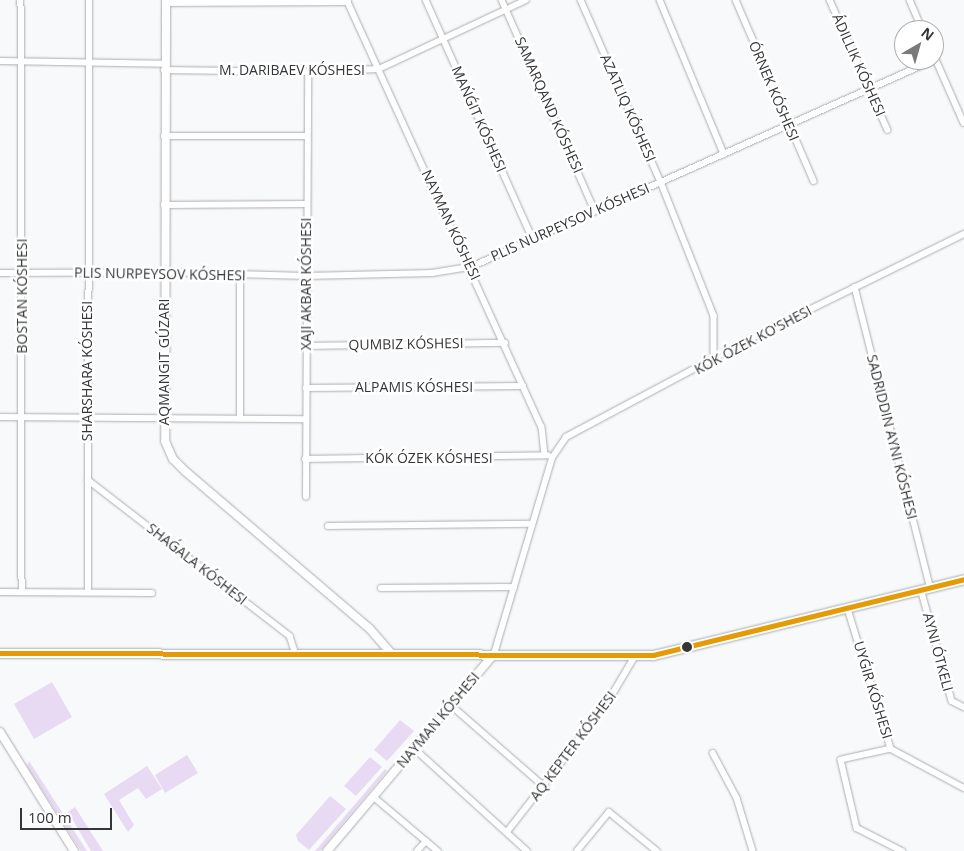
<!DOCTYPE html>
<html>
<head>
<meta charset="utf-8">
<style>
  body { margin:0 }
  #map { position:relative; width:964px; height:851px; overflow:hidden; background:#f7f9fb; font-family:"Open Sans",sans-serif }
  div>[style] { position:absolute }
  .green>* { inset:0; background:#e8daf3 }
  .roads { filter:drop-shadow(0 0 1px #acadaf) drop-shadow(0 0 1px #acadaf) }
  .street>* { height:5.5px; margin:-2.75px; padding:0 2.75px; transform-origin:2.75px; border-radius:2.75px; background:#fefefe }
  .secondary>* { height:8px; margin:-4px; padding:0 4px; transform-origin:4px; border-radius:4px; background:#fefefe }
  .primary>* { height:9px; margin:-4.5px; padding:0 4.5px; transform-origin:4.5px; border-radius:4.5px; background:#fefefe }
  .bus-1>* { height:5px; margin:-2.5px; padding:0 2.5px; transform-origin:2.5px; border-radius:2.5px; background:#e49b06 }
  .dots>* { width:14px; height:14px; translate:-50% -50%; box-sizing:border-box; border:2px solid #fff; border-radius:50% }
  span { translate:-50% -50%; white-space:nowrap; text-align:center; line-height:1.15; -webkit-text-stroke:5px #fff; paint-order:stroke }
  .street-label { font-size:14px; color:#353638 }
  .north { position:absolute; left:894px; top:20px; width:50px; height:50px; box-sizing:border-box; background:#fff; border:1px solid #aeafaf; border-radius:50%; rotate:38deg; font-size:14px; font-weight:700; line-height:20px; text-align:center; color:#353638 }
  .north::after { content:''; display:block; margin:auto; width:18px; height:22px; background:#797a7c; clip-path:polygon(50% 0,100% 100%,50% 72%,0 100%) }
  .scale { position:absolute; left:20px; top:808px; width:92px; height:22px; box-sizing:border-box; border:2px solid #353638; border-top:0; padding-left:6px; font-size:15px; line-height:18px; white-space:nowrap; color:#353638; -webkit-text-stroke:4px #fff; paint-order:stroke }
</style>
</head>
<body>
<div id="map">
  <div class="green">
    <i style="clip-path:polygon(52px 682px,72px 717px,34px 739px,14px 704px)"></i>
    <i style="clip-path:polygon(400px 720px,414px 731px,387px 761px,374px 750px)"></i>
    <i style="clip-path:polygon(187px 755px,198px 773px,165px 793px,155px 775px)"></i>
    <i style="clip-path:polygon(370px 757px,382px 767px,356px 796px,344px 786px)"></i>
    <i style="clip-path:polygon(29px 761px,87px 851px,81px 851px,27px 766px)"></i>
    <i style="clip-path:polygon(147px 766px,162px 789px,146px 799px,138px 788px,119px 800px,134px 825px,128px 832px,104px 794px)"></i>
    <i style="clip-path:polygon(385px 769px,387px 771px,320px 851px,315px 851px)"></i>
    <i style="clip-path:polygon(330px 796px,346px 809px,309px 850px,298px 841px,296px 835px)"></i>
    <i style="clip-path:polygon(75px 807px,103px 851px,91px 851px,68px 812px)"></i>
  </div>
  <div class="roads">
    <div class="street">
      <i style="left:21px;top:0;width:592px;rotate:89.9deg"></i>
      <i style="left:347px;top:0;width:469px;rotate:65.5deg"></i>
      <i style="left:542px;top:427px;width:27px;rotate:84deg"></i>
      <i style="left:426px;top:0;width:262px;rotate:65.9deg"></i>
      <i style="left:502px;top:0;width:231px;rotate:66.2deg"></i>
      <i style="left:581px;top:0;width:199px;rotate:66.3deg"></i>
      <i style="left:661px;top:182px;width:144px;rotate:68.4deg"></i>
      <i style="left:714px;top:316px;width:42px;rotate:90deg"></i>
      <i style="left:660px;top:0;width:167px;rotate:67.4deg"></i>
      <i style="left:736px;top:0;width:197px;rotate:66.7deg"></i>
      <i style="left:830px;top:0;width:142px;rotate:66deg"></i>
      <i style="left:910px;top:0;width:33px;rotate:67deg"></i>
      <i style="left:165px;top:3px;width:183px;rotate:-0.3deg"></i>
      <i style="left:934px;top:55px;width:74px;rotate:66.2deg"></i>
      <i style="left:0;top:61px;width:164px;rotate:1deg"></i>
      <i style="left:164px;top:70px;width:144px;rotate:0.8deg"></i>
      <i style="left:308px;top:72px;width:71px;rotate:-2.4deg"></i>
      <i style="left:379px;top:69px;width:162px;rotate:-25.1deg"></i>
      <i style="left:164px;top:136px;width:143px"></i>
      <i style="left:164px;top:205px;width:142px;rotate:-0.4deg"></i>
      <i style="left:0;top:273px;width:165px;rotate:-0.3deg"></i>
      <i style="left:165px;top:272px;width:141px;rotate:1.6deg"></i>
      <i style="left:306px;top:276px;width:126px;rotate:-1.4deg"></i>
      <i style="left:432px;top:273px;width:39px;rotate:-9deg"></i>
      <i style="left:471px;top:267px;width:509px;rotate:-24.1deg"></i>
      <i style="left:855px;top:287px;width:308px;rotate:75.9deg"></i>
      <i style="left:306px;top:346px;width:199px;rotate:-0.9deg"></i>
      <i style="left:306px;top:388px;width:217px;rotate:-0.5deg"></i>
      <i style="left:0;top:417px;width:306px;rotate:0.4deg"></i>
      <i style="left:240px;top:419px;width:144px;rotate:-90deg"></i>
      <i style="left:305px;top:459px;width:243px;rotate:-0.9deg"></i>
      <i style="left:88px;top:480px;width:255px;rotate:37.7deg"></i>
      <i style="left:290px;top:636px;width:19px;rotate:72deg"></i>
      <i style="left:306px;top:497px;width:425px;rotate:-89.7deg"></i>
      <i style="left:328px;top:526px;width:203px;rotate:-0.6deg"></i>
      <i style="left:381px;top:588px;width:133px;rotate:-0.4deg"></i>
      <i style="left:921px;top:589px;width:116px;rotate:74.5deg"></i>
      <i style="left:952px;top:701px;width:13px;rotate:27deg"></i>
      <i style="left:0;top:592px;width:152px;rotate:0.4deg"></i>
      <i style="left:88px;top:592px;width:592px;rotate:-89.9deg"></i>
      <i style="left:848px;top:609px;width:146px;rotate:72.9deg"></i>
      <i style="left:891px;top:749px;width:83px;rotate:28.1deg"></i>
      <i style="left:494px;top:654px;width:204px;rotate:-73.5deg"></i>
      <i style="left:552px;top:458px;width:25px;rotate:-56deg"></i>
      <i style="left:566px;top:437px;width:222px;rotate:-28deg"></i>
      <i style="left:762px;top:333px;width:225px;rotate:-26.1deg"></i>
      <i style="left:451px;top:705px;width:125px;rotate:41.1deg"></i>
      <i style="left:414px;top:748px;width:153px;rotate:42.3deg"></i>
      <i style="left:891px;top:749px;width:51px;rotate:167.6deg"></i>
      <i style="left:841px;top:760px;width:70px;rotate:76.8deg"></i>
      <i style="left:857px;top:828px;width:51px;rotate:27.1deg"></i>
      <i style="left:713px;top:753px;width:51px;rotate:61.9deg"></i>
      <i style="left:737px;top:798px;width:55px;rotate:73.2deg"></i>
      <i style="left:374px;top:797px;width:84px;rotate:40.2deg"></i>
      <i style="left:507px;top:832px;width:161px;rotate:-52.1deg"></i>
      <i style="left:606px;top:705px;width:57px;rotate:-59.4deg"></i>
      <i style="left:417px;top:851px;width:13px;rotate:-48deg"></i>
      <i style="left:577px;top:851px;width:50px;rotate:-50.6deg"></i>
      <i style="left:609px;top:812px;width:62px;rotate:39.1deg"></i>
    </div>
    <div class="secondary">
      <i style="left:166px;top:0;width:441px;rotate:90.1deg"></i>
      <i style="left:165px;top:441px;width:20px;rotate:66deg"></i>
      <i style="left:173px;top:459px;width:17px;rotate:45deg"></i>
      <i style="left:185px;top:471px;width:243px;rotate:40.5deg"></i>
      <i style="left:370px;top:629px;width:33px;rotate:49deg"></i>
      <i style="left:0;top:732px;width:140px;rotate:58.1deg"></i>
      <i style="left:327px;top:851px;width:258px;rotate:-49.7deg"></i>
    </div>
    <div class="primary">
      <i style="left:0;top:653px;width:653px;rotate:0.18deg"></i>
      <i style="left:653px;top:655px;width:320px;rotate:-13.7deg"></i>
    </div>
  </div>
  <div class="bus-1">
    <i style="left:0;top:653px;width:653px;rotate:0.18deg"></i>
    <i style="left:653px;top:655px;width:320px;rotate:-13.7deg"></i>
  </div>
  <div class="dots">
    <i style="left:687px;top:647px;background:#353638"></i>
  </div>
  <div class="street-label">
    <span style="left:859px;top:65px;rotate:66deg">ÁDILLIK KÓSHESI</span>
    <span style="left:292px;top:70px">M. DARIBAEV KÓSHESI</span>
    <span style="left:774px;top:91px;rotate:67deg">ÓRNEK KÓSHESI</span>
    <span style="left:549px;top:105px;rotate:66deg">SAMARQAND KÓSHESI</span>
    <span style="left:628px;top:108px;rotate:66deg">AZATLIQ KÓSHESI</span>
    <span style="left:479px;top:119px;rotate:66deg">MAŃǴIT KÓSHESI</span>
    <span style="left:570px;top:222px;rotate:-24deg">PLIS NURPEYSOV KÓSHESI</span>
    <span style="left:451px;top:225px;rotate:65deg">NAYMAN KÓSHESI</span>
    <span style="left:160px;top:274px;rotate:1deg">PLIS NURPEYSOV KÓSHESI</span>
    <span style="left:306px;top:284px;rotate:-90deg">XAJI AKBAR KÓSHESI</span>
    <span style="left:22px;top:296px;rotate:-90deg">BOSTAN KÓSHESI</span>
    <span style="left:753px;top:340px;rotate:-28deg">KÓK ÓZEK KO'SHESI</span>
    <span style="left:406px;top:344px;rotate:-1deg">QUMBIZ KÓSHESI</span>
    <span style="left:164px;top:362px;rotate:-90deg">AQMANGIT GÚZARI</span>
    <span style="left:87px;top:371px;rotate:-90deg">SHARSHARA KÓSHESI</span>
    <span style="left:414px;top:387px">ALPAMIS KÓSHESI</span>
    <span style="left:892px;top:437px;rotate:76deg">SADRIDDIN AYNI KÓSHESI</span>
    <span style="left:429px;top:458px">KÓK ÓZEK KÓSHESI</span>
    <span style="left:197px;top:564px;rotate:38deg">SHAǴALA KÓSHESI</span>
    <span style="left:938px;top:652px;rotate:75deg">AYNI ÓTKELI</span>
    <span style="left:873px;top:690px;rotate:73deg">UYǴIR KÓSHESI</span>
    <span style="left:438px;top:720px;rotate:-50deg">NAYMAN KÓSHESI</span>
    <span style="left:573px;top:746px;rotate:-53deg">AQ KEPTER KÓSHESI</span>
  </div>
  <div class="north">N</div>
  <div class="scale">100 m</div>
</div>
</body>
</html>
